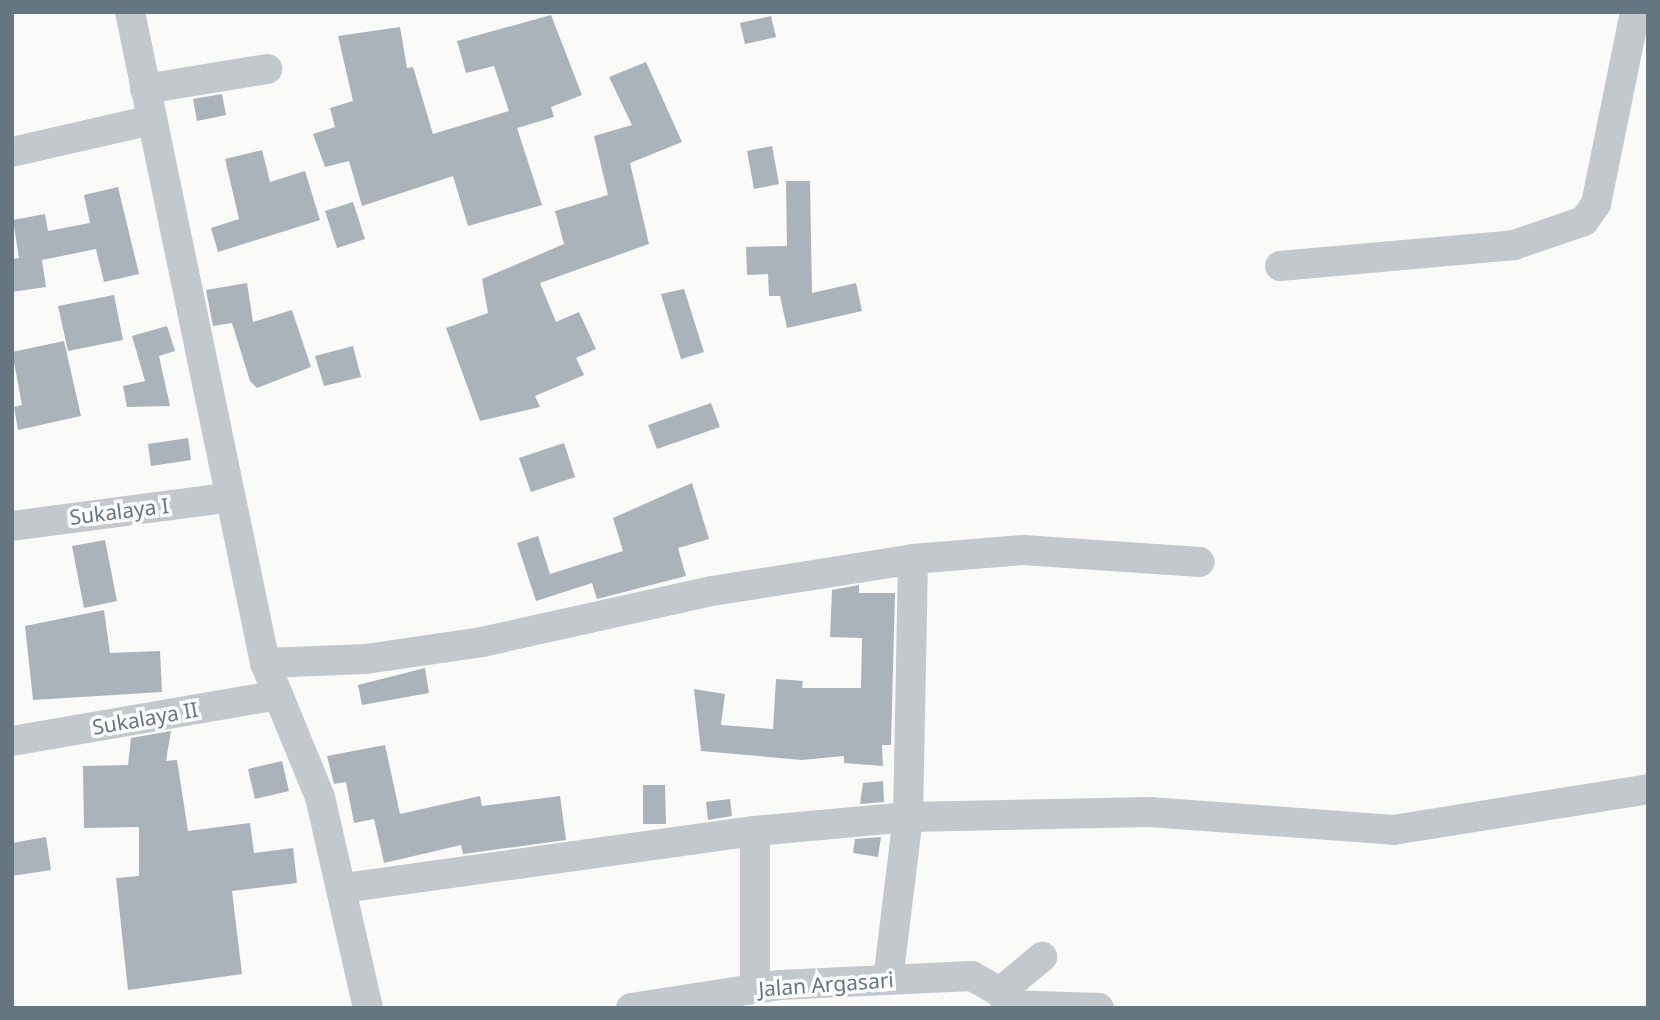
<!DOCTYPE html>
<html>
<head>
<meta charset="utf-8">
<style>
  body { margin:0 }
  #map { position:relative; width:1660px; height:1020px; overflow:hidden; background:#fafaf8; font-family:"Noto Sans",sans-serif }
  div>[style] { position:absolute }
  .building>* { inset:0; background:#aab3b9 }
  .minor>* { height:30px; margin:-15px; padding:0 15px; transform-origin:15px; border-radius:15px; background:#c3c8cc }
  span { translate:-50% -50%; white-space:nowrap; text-align:center; line-height:1.15; -webkit-text-stroke:7px #fff; paint-order:stroke }
  .street-label { font-size:21px; color:#657683 }
  .frame { position:absolute; inset:0; border:14px solid #657683; pointer-events:none }
</style>
</head>
<body>
<div id="map">
  <div class="building">
    <i style="clip-path:polygon(551px 15px,582px 95px,551px 107px,554px 117px,517px 128px,542px 205px,468px 226px,453px 176px,362px 206px,349px 161px,325px 167px,313px 134px,335px 127px,330px 108px,353px 101px,338px 36px,400px 27px,407px 68px,413px 67px,433px 134px,509px 111px,494px 66px,466px 73px,457px 41px)"></i>
    <i style="clip-path:polygon(771px 16px,776px 37px,745px 44px,740px 23px)"></i>
    <i style="clip-path:polygon(646px 62px,682px 142px,630px 163px,649px 244px,540px 283px,556px 322px,579px 312px,596px 349px,576px 358px,584px 375px,535px 396px,540px 407px,480px 421px,446px 328px,488px 313px,482px 279px,564px 244px,555px 211px,608px 195px,594px 136px,632px 125px,609px 77px)"></i>
    <i style="clip-path:polygon(222px 94px,226px 115px,197px 121px,193px 99px)"></i>
    <i style="clip-path:polygon(772px 146px,779px 184px,754px 189px,747px 151px)"></i>
    <i style="clip-path:polygon(262px 150px,270px 182px,305px 171px,320px 220px,218px 252px,211px 228px,239px 219px,225px 159px)"></i>
    <i style="clip-path:polygon(786px 181px,810px 181px,812px 293px,856px 283px,862px 311px,787px 328px,780px 296px,769px 296px,768px 274px,747px 275px,746px 247px,787px 246px)"></i>
    <i style="clip-path:polygon(118px 187px,139px 274px,104px 282px,96px 249px,42px 260px,46px 287px,12px 292px,12px 259px,19px 258px,13px 220px,45px 214px,48px 231px,90px 223px,84px 195px)"></i>
    <i style="clip-path:polygon(353px 202px,365px 239px,337px 248px,325px 211px)"></i>
    <i style="clip-path:polygon(247px 283px,253px 322px,292px 310px,311px 367px,257px 388px,250px 381px,232px 323px,213px 326px,206px 290px)"></i>
    <i style="clip-path:polygon(684px 289px,704px 352px,681px 359px,661px 294px)"></i>
    <i style="clip-path:polygon(114px 295px,123px 340px,68px 351px,58px 306px)"></i>
    <i style="clip-path:polygon(167px 326px,175px 351px,159px 356px,170px 406px,127px 407px,123px 386px,145px 381px,132px 336px)"></i>
    <i style="clip-path:polygon(64px 341px,81px 416px,18px 430px,14px 407px,22px 405px,12px 352px)"></i>
    <i style="clip-path:polygon(353px 346px,361px 377px,324px 386px,315px 356px)"></i>
    <i style="clip-path:polygon(711px 403px,720px 427px,657px 449px,648px 425px)"></i>
    <i style="clip-path:polygon(188px 438px,191px 460px,151px 466px,148px 444px)"></i>
    <i style="clip-path:polygon(564px 443px,575px 477px,531px 492px,519px 458px)"></i>
    <i style="clip-path:polygon(692px 483px,709px 539px,678px 548px,686px 576px,597px 599px,592px 583px,536px 601px,517px 543px,538px 536px,550px 574px,623px 551px,613px 518px)"></i>
    <i style="clip-path:polygon(105px 540px,117px 601px,84px 608px,72px 546px)"></i>
    <i style="clip-path:polygon(859px 585px,859px 593px,895px 593px,891px 745px,882px 745px,883px 766px,844px 763px,844px 756px,802px 760px,701px 751px,694px 689px,725px 694px,721px 725px,773px 729px,776px 679px,803px 681px,802px 688px,861px 688px,862px 638px,830px 637px,832px 590px)"></i>
    <i style="clip-path:polygon(104px 610px,110px 653px,160px 651px,162px 692px,33px 700px,25px 626px)"></i>
    <i style="clip-path:polygon(425px 668px,429px 693px,362px 705px,358px 685px)"></i>
    <i style="clip-path:polygon(171px 731px,166px 761px,177px 760px,188px 831px,250px 823px,254px 853px,293px 848px,297px 883px,232px 891px,242px 974px,128px 990px,116px 878px,139px 876px,139px 827px,84px 828px,83px 766px,128px 765px,131px 738px)"></i>
    <i style="clip-path:polygon(385px 745px,400px 814px,480px 796px,482px 806px,560px 796px,566px 840px,463px 854px,461px 845px,384px 863px,374px 819px,354px 823px,346px 782px,334px 784px,327px 756px)"></i>
    <i style="clip-path:polygon(282px 761px,289px 791px,255px 799px,248px 769px)"></i>
    <i style="clip-path:polygon(883px 781px,884px 802px,860px 804px,863px 783px)"></i>
    <i style="clip-path:polygon(643px 785px,665px 785px,666px 824px,643px 824px)"></i>
    <i style="clip-path:polygon(730px 799px,732px 816px,708px 820px,706px 802px)"></i>
    <i style="clip-path:polygon(46px 837px,51px 870px,12px 876px,12px 843px)"></i>
    <i style="clip-path:polygon(881px 837px,878px 857px,853px 853px,855px 839px)"></i>
  </div>
  <div class="minor">
    <i style="left:130px;top:12px;width:665px;rotate:78.28deg"></i>
    <i style="left:265px;top:663px;width:145px;rotate:67.7deg"></i>
    <i style="left:320px;top:797px;width:216px;rotate:77.2deg"></i>
    <i style="left:145px;top:89px;width:124px;rotate:-9.3deg"></i>
    <i style="left:12px;top:152px;width:144px;rotate:-12.9deg"></i>
    <i style="left:1280px;top:266px;width:235px;rotate:-5.1deg"></i>
    <i style="left:1514px;top:245px;width:74px;rotate:-18.9deg"></i>
    <i style="left:1584px;top:221px;width:21px;rotate:-55deg"></i>
    <i style="left:1596px;top:204px;width:196px;rotate:-78.5deg"></i>
    <i style="left:12px;top:526px;width:216px;rotate:-7.5deg"></i>
    <i style="left:913px;top:559px;width:110px;rotate:-4.7deg"></i>
    <i style="left:1023px;top:550px;width:177px;rotate:3.9deg"></i>
    <i style="left:265px;top:663px;width:101px;rotate:-2.3deg"></i>
    <i style="left:366px;top:659px;width:117px;rotate:-8.3deg"></i>
    <i style="left:482px;top:642px;width:236px;rotate:-12.5deg"></i>
    <i style="left:712px;top:591px;width:204px;rotate:-9deg"></i>
    <i style="left:913px;top:559px;width:258px;rotate:91.1deg"></i>
    <i style="left:908px;top:817px;width:164px;rotate:97deg"></i>
    <i style="left:12px;top:741px;width:270px;rotate:-9.8deg"></i>
    <i style="left:344px;top:888px;width:415px;rotate:-7.9deg"></i>
    <i style="left:755px;top:831px;width:154px;rotate:-5.2deg"></i>
    <i style="left:908px;top:817px;width:242px;rotate:-1.2deg"></i>
    <i style="left:1150px;top:812px;width:244px;rotate:4.2deg"></i>
    <i style="left:1393px;top:830px;width:258px;rotate:-9.1deg"></i>
    <i style="left:755px;top:988px;width:157px;rotate:-90deg"></i>
    <i style="left:1000px;top:992px;width:55px;rotate:-39.8deg"></i>
    <i style="left:1009px;top:1005px;width:90px;rotate:1.9deg"></i>
    <i style="left:631px;top:1008px;width:151px;rotate:-8.8deg"></i>
    <i style="left:780px;top:985px;width:192px;rotate:-2.7deg"></i>
    <i style="left:972px;top:976px;width:32px;rotate:30deg"></i>
    <i style="left:1000px;top:992px;width:19px;rotate:58deg"></i>
  </div>
  <div class="street-label">
    <span style="left:119px;top:511px;rotate:-7deg">Sukalaya I</span>
    <span style="left:145px;top:718px;rotate:-10deg">Sukalaya II</span>
    <span style="left:826px;top:984px;rotate:-4deg">Jalan Argasari</span>
  </div>
  <div class="frame"></div>
</div>
</body>
</html>
